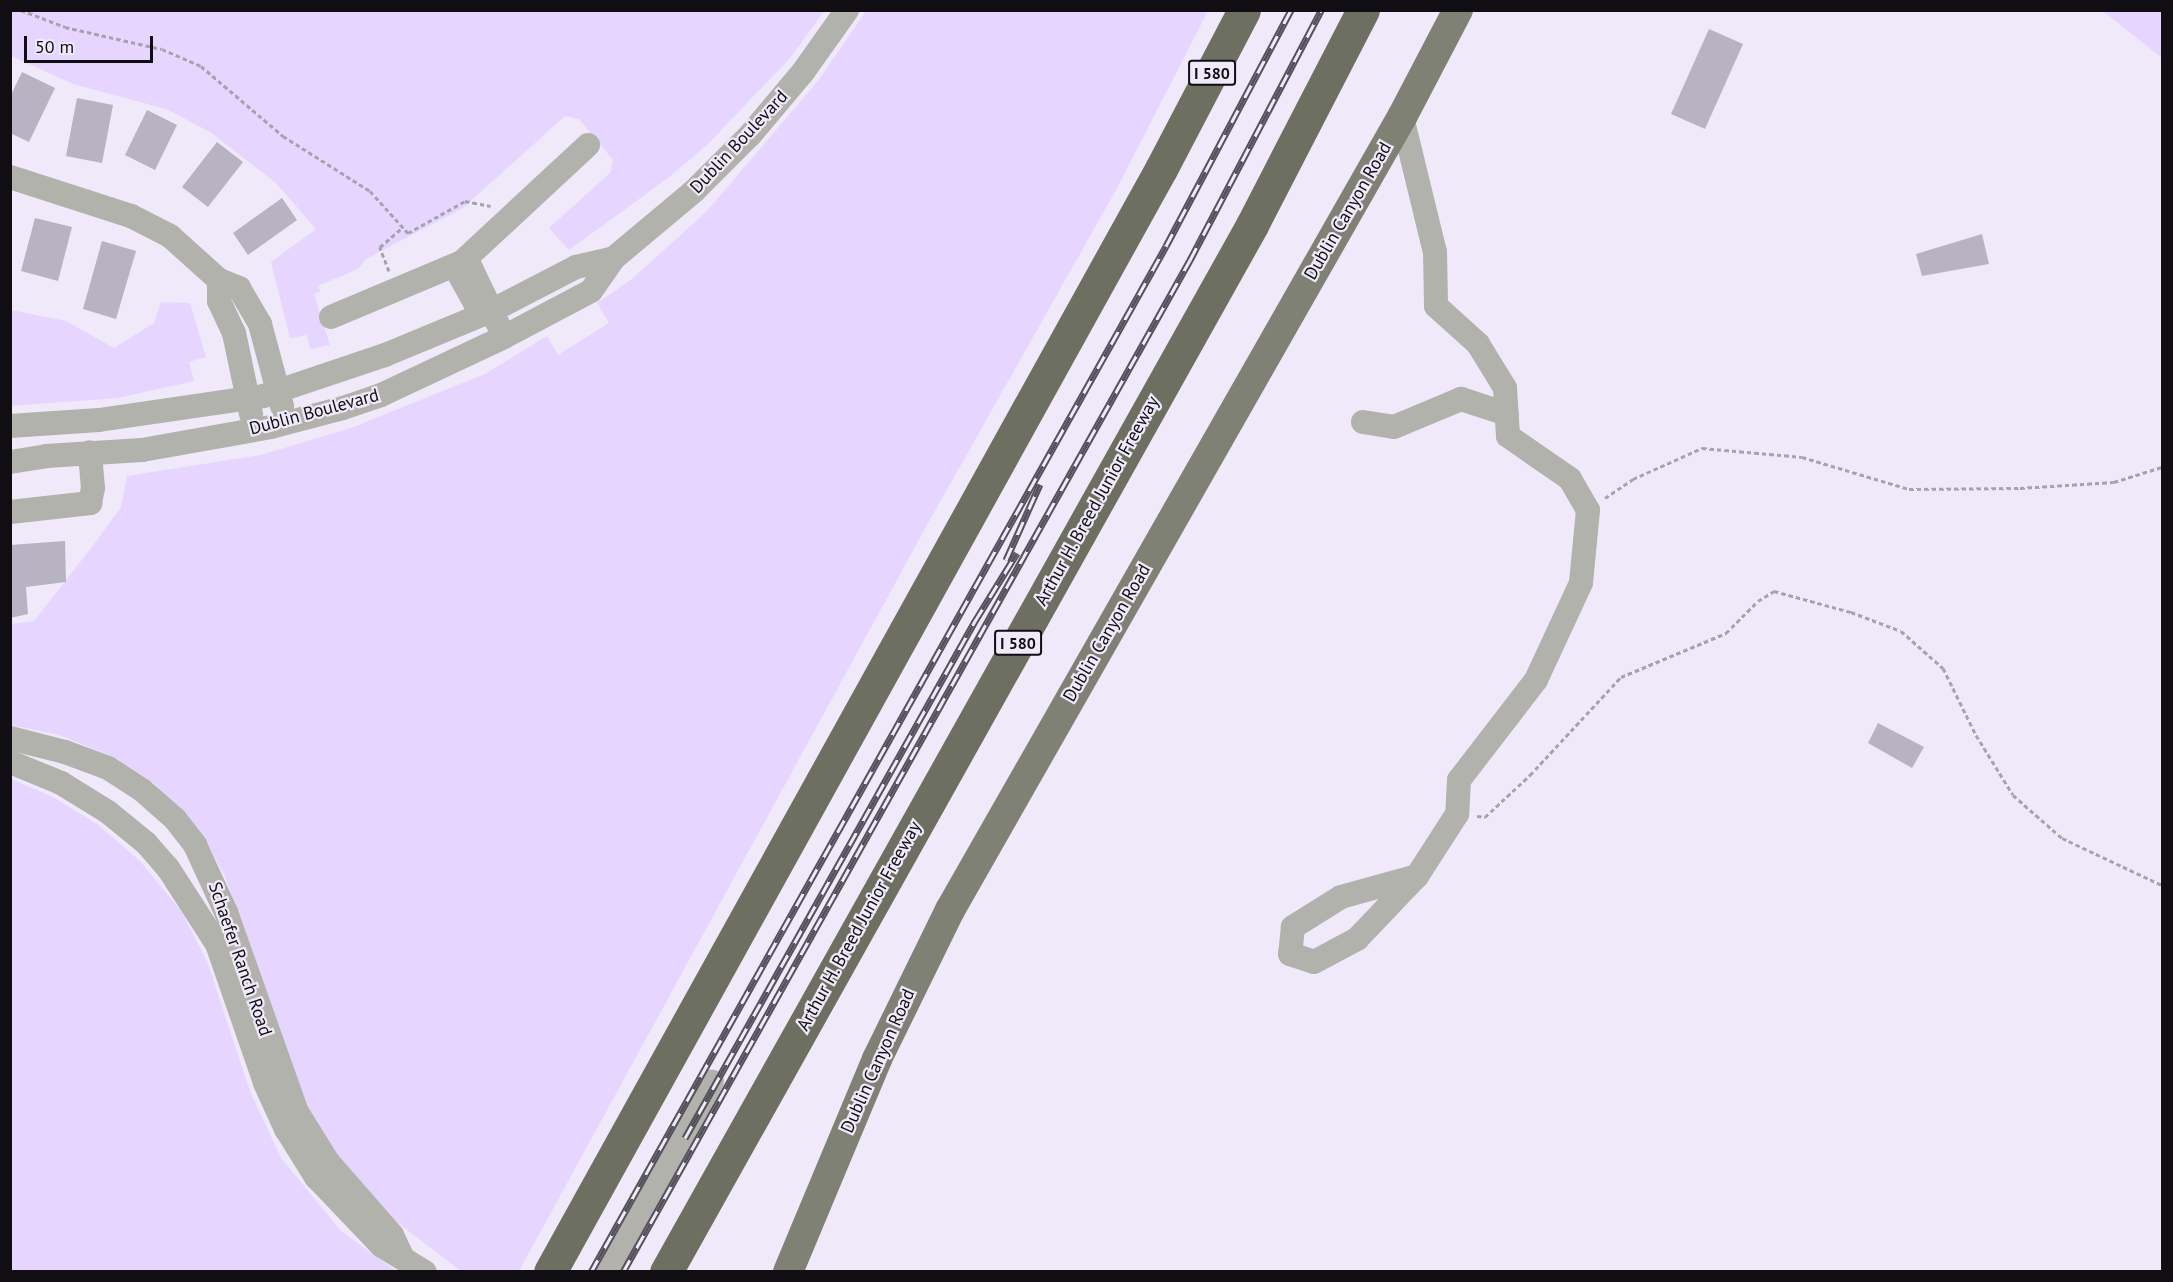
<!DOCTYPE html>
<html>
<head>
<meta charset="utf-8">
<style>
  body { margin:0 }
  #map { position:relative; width:2173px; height:1282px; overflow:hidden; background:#efe9f9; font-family:"PT Sans",sans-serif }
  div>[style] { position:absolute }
  .green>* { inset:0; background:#e6d6ff }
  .building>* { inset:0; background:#b8b3c2 }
  .path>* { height:3px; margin-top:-1.5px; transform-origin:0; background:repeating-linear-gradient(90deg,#a7a2af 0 4.5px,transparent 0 7.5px) }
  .minor>* { height:24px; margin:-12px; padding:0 12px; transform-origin:12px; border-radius:12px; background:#b1b2ab }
  .major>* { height:30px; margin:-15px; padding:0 15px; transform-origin:15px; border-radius:15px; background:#7f8174 }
  .highway>* { height:33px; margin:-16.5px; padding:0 16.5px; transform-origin:16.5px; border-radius:16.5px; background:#6d6f61 }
  .rail>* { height:7px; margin-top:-3.5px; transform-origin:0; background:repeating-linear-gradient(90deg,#efe9f9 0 14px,#55515a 0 28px); box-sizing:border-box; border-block:2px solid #55515a }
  span { translate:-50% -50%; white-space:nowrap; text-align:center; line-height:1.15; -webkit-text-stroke:4.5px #efe9f9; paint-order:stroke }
  .shield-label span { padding:2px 4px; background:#efe9f9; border:2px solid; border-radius:4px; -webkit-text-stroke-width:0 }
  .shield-label { font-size:16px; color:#100e13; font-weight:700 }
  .street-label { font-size:18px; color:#100e13 }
  .frame { position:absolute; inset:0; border:12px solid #100e13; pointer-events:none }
  .scale { position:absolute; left:24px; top:36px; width:129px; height:27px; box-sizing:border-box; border:3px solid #100e13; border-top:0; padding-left:8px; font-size:18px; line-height:21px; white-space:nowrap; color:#100e13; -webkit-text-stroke:4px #efe9f9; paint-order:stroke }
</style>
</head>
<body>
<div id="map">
  <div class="green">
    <i style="clip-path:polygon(11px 11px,824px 11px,791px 57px,707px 145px,668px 178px,569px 250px,549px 228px,610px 173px,613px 160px,579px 119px,565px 116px,463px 208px,366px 259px,358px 269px,318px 286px,320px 291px,314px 294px,330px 345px,310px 349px,307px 335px,290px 338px,271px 262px,316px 229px,276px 183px,210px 132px,166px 109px,73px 84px,11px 56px)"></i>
    <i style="clip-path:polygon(866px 11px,1208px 11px,1116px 190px,927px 525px,519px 1271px,461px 1271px,377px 1207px,343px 1166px,317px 1125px,287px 1062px,225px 876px,196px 826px,154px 783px,111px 756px,59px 735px,11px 725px,11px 624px,34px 621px,95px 543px,121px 507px,127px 476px,261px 455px,351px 428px,485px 374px,547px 336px,558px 355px,609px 323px,597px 303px,632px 279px,707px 211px,818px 81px)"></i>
    <i style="clip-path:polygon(2103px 11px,2162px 11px,2162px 58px)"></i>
    <i style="clip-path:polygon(161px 302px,190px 303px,206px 357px,189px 362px,194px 381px,118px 398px,11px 406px,11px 310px,66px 321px,114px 348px,154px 323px)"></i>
    <i style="clip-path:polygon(11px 779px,51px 796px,97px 824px,140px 861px,181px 911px,207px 961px,250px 1091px,281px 1158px,341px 1231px,396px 1271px,11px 1271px)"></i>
  </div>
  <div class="building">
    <i style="clip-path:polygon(1709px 29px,1743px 44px,1705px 129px,1671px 114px)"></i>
    <i style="clip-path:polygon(22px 72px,55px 88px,29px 142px,10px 133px,10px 97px)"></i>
    <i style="clip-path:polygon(77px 98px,113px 105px,102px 163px,66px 156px)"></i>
    <i style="clip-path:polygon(147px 110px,177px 125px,155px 170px,125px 155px)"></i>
    <i style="clip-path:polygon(217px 142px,243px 162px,208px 207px,182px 187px)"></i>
    <i style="clip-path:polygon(282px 198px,297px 220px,248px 255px,233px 233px)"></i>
    <i style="clip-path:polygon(35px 218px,72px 227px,58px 281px,21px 271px)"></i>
    <i style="clip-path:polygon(1982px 234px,1989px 264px,1922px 276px,1916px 254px)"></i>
    <i style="clip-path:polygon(102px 241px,136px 251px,116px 319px,83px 309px)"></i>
    <i style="clip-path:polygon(65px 541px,66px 582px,26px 587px,28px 614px,10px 618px,10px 545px)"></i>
    <i style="clip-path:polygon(1878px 723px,1924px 747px,1912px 768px,1868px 743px)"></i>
  </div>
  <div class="path">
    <i style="left:21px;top:10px;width:47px;rotate:21.1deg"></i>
    <i style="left:65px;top:27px;width:99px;rotate:12.8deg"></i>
    <i style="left:162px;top:49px;width:43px;rotate:23.6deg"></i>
    <i style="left:201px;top:66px;width:108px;rotate:40.5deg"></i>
    <i style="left:283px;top:136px;width:103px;rotate:32.3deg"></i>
    <i style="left:370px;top:191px;width:57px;rotate:47.9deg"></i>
    <i style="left:408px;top:233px;width:65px;rotate:-29.3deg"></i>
    <i style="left:465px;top:201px;width:26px;rotate:11deg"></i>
    <i style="left:389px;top:271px;width:26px;rotate:-111deg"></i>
    <i style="left:380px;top:247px;width:30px;rotate:-41deg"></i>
    <i style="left:1605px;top:498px;width:34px;rotate:-34deg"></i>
    <i style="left:1633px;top:479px;width:76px;rotate:-24.2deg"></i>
    <i style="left:1702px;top:448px;width:100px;rotate:5.1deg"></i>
    <i style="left:1802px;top:457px;width:112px;rotate:16.7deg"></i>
    <i style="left:1909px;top:489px;width:111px;rotate:-0.5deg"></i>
    <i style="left:2020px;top:488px;width:94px;rotate:-3.7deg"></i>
    <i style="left:2114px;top:482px;width:50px;rotate:-17.4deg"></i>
    <i style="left:1477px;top:816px;width:8px;rotate:7deg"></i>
    <i style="left:1485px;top:817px;width:62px;rotate:-43deg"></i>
    <i style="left:1530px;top:775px;width:134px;rotate:-47.1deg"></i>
    <i style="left:1621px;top:677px;width:114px;rotate:-22.7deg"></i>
    <i style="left:1726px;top:633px;width:45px;rotate:-45deg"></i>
    <i style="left:1758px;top:601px;width:19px;rotate:-32deg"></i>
    <i style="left:1774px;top:591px;width:80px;rotate:15.3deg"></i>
    <i style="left:1851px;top:612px;width:53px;rotate:20.8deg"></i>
    <i style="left:1901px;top:631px;width:56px;rotate:41.4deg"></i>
    <i style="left:1943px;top:668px;width:75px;rotate:63.8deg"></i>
    <i style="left:1976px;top:735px;width:70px;rotate:58.3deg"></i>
    <i style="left:2013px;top:795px;width:65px;rotate:41.3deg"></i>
    <i style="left:2062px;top:838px;width:110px;rotate:25.2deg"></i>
  </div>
  <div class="minor">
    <i style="left:1402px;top:117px;width:139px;rotate:76.3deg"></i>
    <i style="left:1435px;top:252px;width:54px;rotate:88.9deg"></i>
    <i style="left:1436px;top:306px;width:57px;rotate:42.1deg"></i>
    <i style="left:1478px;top:344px;width:52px;rotate:58.5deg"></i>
    <i style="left:1505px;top:388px;width:48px;rotate:86.4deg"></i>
    <i style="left:1508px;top:436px;width:75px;rotate:34.7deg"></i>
    <i style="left:1570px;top:479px;width:36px;rotate:60deg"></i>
    <i style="left:1588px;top:510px;width:73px;rotate:95.5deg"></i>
    <i style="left:1581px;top:583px;width:107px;rotate:114.9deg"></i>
    <i style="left:1536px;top:680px;width:126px;rotate:127.6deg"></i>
    <i style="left:1459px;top:780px;width:34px;rotate:93deg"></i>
    <i style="left:1457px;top:814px;width:74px;rotate:122.8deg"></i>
    <i style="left:1417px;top:876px;width:79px;rotate:164.6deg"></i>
    <i style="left:1341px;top:897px;width:57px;rotate:148deg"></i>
    <i style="left:1293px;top:927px;width:27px;rotate:96deg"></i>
    <i style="left:1290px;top:954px;width:25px;rotate:18deg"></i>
    <i style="left:1314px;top:962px;width:49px;rotate:-28.1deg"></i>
    <i style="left:1357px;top:939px;width:87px;rotate:-46.4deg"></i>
    <i style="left:10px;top:177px;width:127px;rotate:17.9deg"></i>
    <i style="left:131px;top:216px;width:44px;rotate:27.1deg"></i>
    <i style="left:170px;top:236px;width:66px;rotate:41.9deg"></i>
    <i style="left:219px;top:280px;width:22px;rotate:22deg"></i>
    <i style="left:239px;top:288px;width:42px;rotate:59.7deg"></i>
    <i style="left:260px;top:324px;width:85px;rotate:75deg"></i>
    <i style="left:219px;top:280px;width:21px;rotate:90deg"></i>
    <i style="left:219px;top:301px;width:35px;rotate:65deg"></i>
    <i style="left:234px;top:333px;width:83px;rotate:78.1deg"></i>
    <i style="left:491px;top:311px;width:18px;rotate:-153deg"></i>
    <i style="left:475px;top:303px;width:31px;rotate:-119deg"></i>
    <i style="left:460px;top:276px;width:14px;rotate:-82deg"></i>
    <i style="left:462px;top:262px;width:11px;rotate:34deg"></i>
    <i style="left:471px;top:268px;width:62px;rotate:64.3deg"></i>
    <i style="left:331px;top:317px;width:142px;rotate:-22.8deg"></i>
    <i style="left:462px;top:262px;width:172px;rotate:-42.9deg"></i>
    <i style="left:1363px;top:422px;width:31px;rotate:9deg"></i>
    <i style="left:1394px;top:427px;width:73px;rotate:-22.7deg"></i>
    <i style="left:1461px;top:399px;width:48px;rotate:18.1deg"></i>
    <i style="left:10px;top:426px;width:89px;rotate:-3.9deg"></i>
    <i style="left:99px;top:420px;width:166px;rotate:-8.3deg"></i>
    <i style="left:263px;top:396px;width:129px;rotate:-18.6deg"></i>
    <i style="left:385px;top:355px;width:115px;rotate:-22.5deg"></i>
    <i style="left:491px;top:311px;width:96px;rotate:-27.4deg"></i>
    <i style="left:576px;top:267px;width:39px;rotate:-13deg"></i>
    <i style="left:10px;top:462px;width:36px;rotate:-9deg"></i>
    <i style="left:46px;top:456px;width:96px;rotate:-3.6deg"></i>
    <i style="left:142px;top:450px;width:131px;rotate:-10.1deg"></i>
    <i style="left:271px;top:427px;width:74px;rotate:-14.8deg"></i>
    <i style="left:343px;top:408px;width:40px;rotate:-18.9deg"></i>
    <i style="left:381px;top:395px;width:136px;rotate:-25.2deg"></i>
    <i style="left:504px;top:337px;width:98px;rotate:-27.9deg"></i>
    <i style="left:591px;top:291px;width:40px;rotate:-55.1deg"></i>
    <i style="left:614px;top:258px;width:104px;rotate:-39.9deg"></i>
    <i style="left:694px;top:191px;width:79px;rotate:-45deg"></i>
    <i style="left:750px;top:135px;width:82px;rotate:-49.9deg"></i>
    <i style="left:803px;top:72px;width:76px;rotate:-54.6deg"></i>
    <i style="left:10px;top:512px;width:81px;rotate:-6.4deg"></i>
    <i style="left:90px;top:503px;width:15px;rotate:-79deg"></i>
    <i style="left:93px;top:488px;width:36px;rotate:-95deg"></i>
    <i style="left:10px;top:738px;width:57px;rotate:14.3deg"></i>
    <i style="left:65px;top:752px;width:46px;rotate:20.4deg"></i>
    <i style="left:108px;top:768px;width:40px;rotate:32.9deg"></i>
    <i style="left:142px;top:790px;width:44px;rotate:41.3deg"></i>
    <i style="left:175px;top:819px;width:33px;rotate:52deg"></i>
    <i style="left:195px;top:845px;width:74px;rotate:65.2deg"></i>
    <i style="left:226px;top:912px;width:212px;rotate:70.5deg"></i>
    <i style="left:297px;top:1112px;width:59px;rotate:58.2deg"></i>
    <i style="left:328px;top:1162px;width:97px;rotate:48.8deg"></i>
    <i style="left:392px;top:1235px;width:23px;rotate:65deg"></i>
    <i style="left:10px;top:762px;width:55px;rotate:22.4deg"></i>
    <i style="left:61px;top:783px;width:55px;rotate:31.7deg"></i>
    <i style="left:108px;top:812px;width:49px;rotate:39.2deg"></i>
    <i style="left:146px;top:843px;width:33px;rotate:49deg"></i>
    <i style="left:168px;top:868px;width:90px;rotate:57.2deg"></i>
    <i style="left:217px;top:944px;width:147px;rotate:70.9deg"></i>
    <i style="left:265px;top:1083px;width:51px;rotate:65.5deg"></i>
    <i style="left:286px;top:1129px;width:57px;rotate:58deg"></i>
    <i style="left:316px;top:1177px;width:95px;rotate:46.3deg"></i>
    <i style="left:382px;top:1246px;width:50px;rotate:31.2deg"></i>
    <i style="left:608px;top:1272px;width:217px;rotate:-61.4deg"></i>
  </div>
  <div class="major">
    <i style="left:788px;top:1272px;width:231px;rotate:-67.3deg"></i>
    <i style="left:877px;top:1059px;width:166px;rotate:-63.9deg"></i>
    <i style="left:950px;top:910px;width:913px;rotate:-60.32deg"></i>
    <i style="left:1402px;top:117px;width:121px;rotate:-62.4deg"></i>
  </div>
  <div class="highway">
    <i style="left:550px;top:1272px;width:1261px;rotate:-61.02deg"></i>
    <i style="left:1161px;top:169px;width:179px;rotate:-62.4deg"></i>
    <i style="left:666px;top:1272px;width:1200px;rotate:-60.76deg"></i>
    <i style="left:1252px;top:225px;width:242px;rotate:-62.7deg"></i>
  </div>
  <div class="rail">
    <i style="left:1006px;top:560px;width:83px;rotate:-65.9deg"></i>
    <i style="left:685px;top:1138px;width:593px;rotate:-60.71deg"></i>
    <i style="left:975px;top:621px;width:80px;rotate:-58.3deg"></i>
    <i style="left:591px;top:1272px;width:1176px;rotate:-60.73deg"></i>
    <i style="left:1166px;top:246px;width:267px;rotate:-62.1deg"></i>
    <i style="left:623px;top:1272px;width:1160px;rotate:-60.74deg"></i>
    <i style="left:1190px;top:260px;width:282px;rotate:-62.3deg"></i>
  </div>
  <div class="shield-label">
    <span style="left:1212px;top:73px">I 580</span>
    <span style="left:1018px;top:643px">I 580</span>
  </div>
  <div class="street-label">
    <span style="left:739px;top:142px;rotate:-47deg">Dublin Boulevard</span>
    <span style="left:1348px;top:211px;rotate:-60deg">Dublin Canyon Road</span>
    <span style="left:314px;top:412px;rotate:-15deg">Dublin Boulevard</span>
    <span style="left:1097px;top:501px;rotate:-61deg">Arthur H. Breed Junior Freeway</span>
    <span style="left:1107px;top:633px;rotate:-60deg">Dublin Canyon Road</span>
    <span style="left:859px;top:926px;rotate:-61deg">Arthur H. Breed Junior Freeway</span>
    <span style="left:240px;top:959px;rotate:71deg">Schaefer Ranch Road</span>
    <span style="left:878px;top:1061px;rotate:-66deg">Dublin Canyon Road</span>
  </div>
  <div class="frame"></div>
  <div class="scale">50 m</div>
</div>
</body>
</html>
